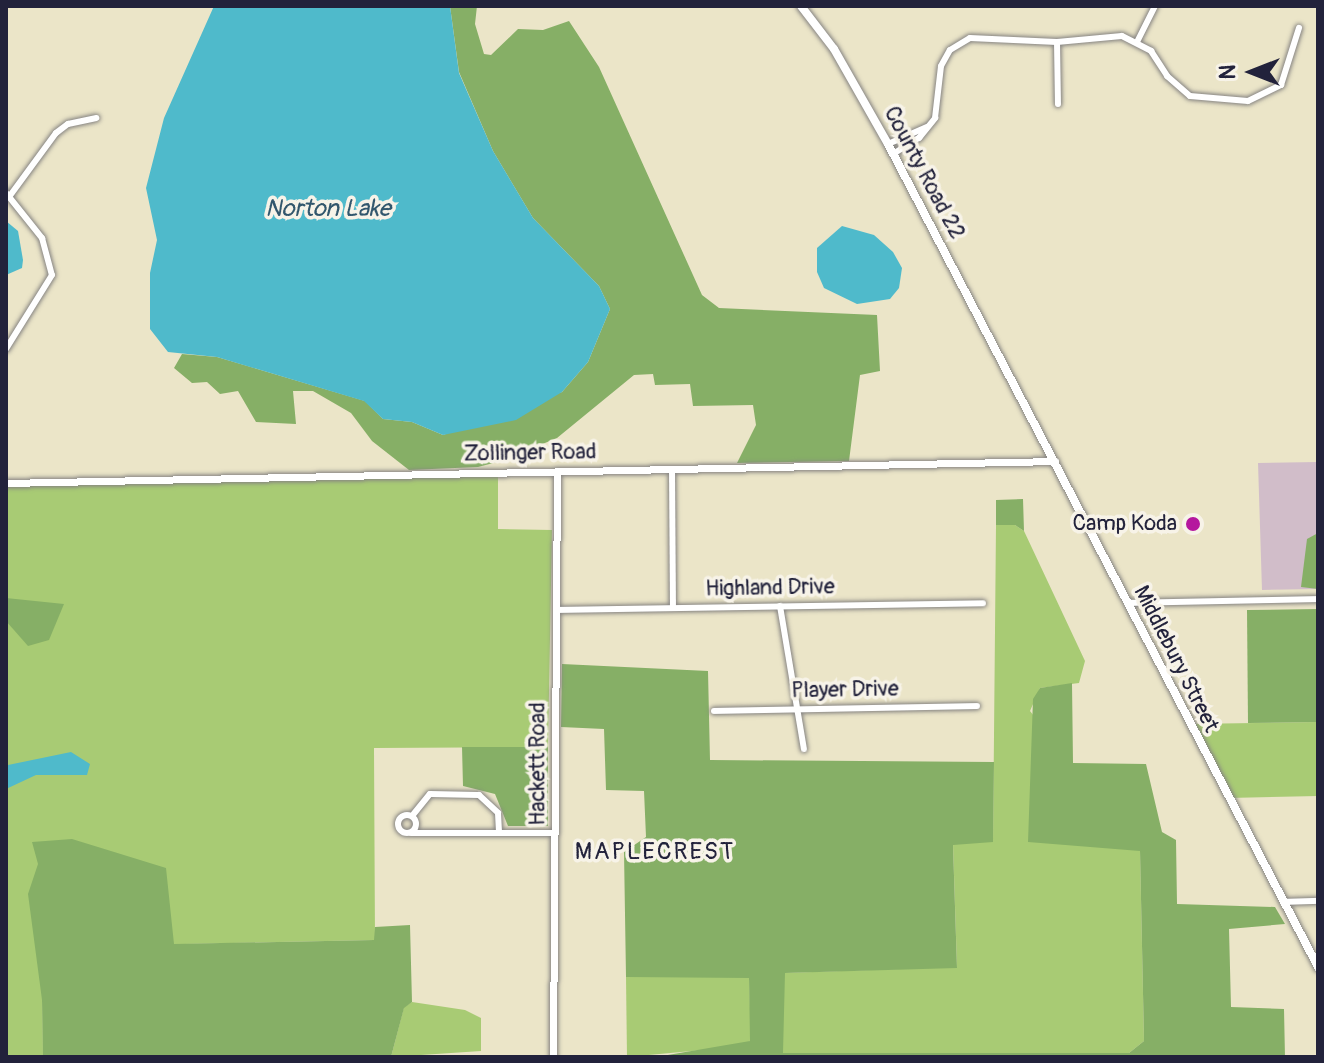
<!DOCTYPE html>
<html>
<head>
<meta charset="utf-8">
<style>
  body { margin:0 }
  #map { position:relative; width:1324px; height:1063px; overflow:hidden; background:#ebe5c8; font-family:Pangolin,sans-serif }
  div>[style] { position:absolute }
  .industrial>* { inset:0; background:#d1bdc9 }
  .green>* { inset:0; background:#a8cb74 }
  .forest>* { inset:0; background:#86af66 }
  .water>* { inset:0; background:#4fbacb }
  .roads { filter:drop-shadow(0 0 2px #868482) drop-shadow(0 0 2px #868482) }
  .minor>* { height:6px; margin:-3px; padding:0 3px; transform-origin:3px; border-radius:3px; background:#fff }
  .minor>.ring { margin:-3px; padding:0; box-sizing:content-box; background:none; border:6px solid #fff; border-radius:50% }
  .tertiary>* { height:7px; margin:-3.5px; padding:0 3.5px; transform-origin:3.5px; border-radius:3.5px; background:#fff }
  .secondary>* { height:8px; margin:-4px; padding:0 4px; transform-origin:4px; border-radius:4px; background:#fff }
  .dots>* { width:22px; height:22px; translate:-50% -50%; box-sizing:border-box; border:4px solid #f7f3e8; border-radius:50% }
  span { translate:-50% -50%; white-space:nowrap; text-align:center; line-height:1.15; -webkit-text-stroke:7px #f7f3e8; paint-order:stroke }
  .street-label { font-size:22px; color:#22223b }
  .poi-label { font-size:22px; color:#22223b }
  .right { translate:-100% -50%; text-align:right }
  .water-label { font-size:24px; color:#32576d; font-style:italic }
  .neighbourhood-label { font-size:24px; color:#22223b; letter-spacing:2px }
  .frame { position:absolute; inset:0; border:8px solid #22223b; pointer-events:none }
  .north { position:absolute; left:1212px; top:32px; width:80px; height:80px; -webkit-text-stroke:6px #f7f3e8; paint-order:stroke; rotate:270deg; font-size:22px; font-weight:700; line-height:32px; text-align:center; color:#22223b }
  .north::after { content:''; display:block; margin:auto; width:28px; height:36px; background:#22223b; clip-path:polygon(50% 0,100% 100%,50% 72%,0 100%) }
</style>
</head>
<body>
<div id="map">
  <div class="industrial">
    <i style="clip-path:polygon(1318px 462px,1318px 589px,1262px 590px,1258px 463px)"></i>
  </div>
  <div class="green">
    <i style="clip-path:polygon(498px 475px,498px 529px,552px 530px,548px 747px,374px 748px,375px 940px,42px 947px,43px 1057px,6px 1057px,6px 483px)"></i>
    <i style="clip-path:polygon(996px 525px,1015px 525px,1024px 531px,1085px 661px,1079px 683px,1040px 688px,1030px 711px,1140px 851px,1144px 1041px,1129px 1053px,782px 1053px,784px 973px,957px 967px,953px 844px,993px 841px)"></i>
    <i style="clip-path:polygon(1318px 722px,1318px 796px,1228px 798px,1189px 724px)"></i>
    <i style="clip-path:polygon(626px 977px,749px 977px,751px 1041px,735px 1047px,627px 1057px)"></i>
    <i style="clip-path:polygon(412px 1002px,465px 1010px,481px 1018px,481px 1051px,391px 1057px,404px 1007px)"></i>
  </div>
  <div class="forest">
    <i style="clip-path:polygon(450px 6px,477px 6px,475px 24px,484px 54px,491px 55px,518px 29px,543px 30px,569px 21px,599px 67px,702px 295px,719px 308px,877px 315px,880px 371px,860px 375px,849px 461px,737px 463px,756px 425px,753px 405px,693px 406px,690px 384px,655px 385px,653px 374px,634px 375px,557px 438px,501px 461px,478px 467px,409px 470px,372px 441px,351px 413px,313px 391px,293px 391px,296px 424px,256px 422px,238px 391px,220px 394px,207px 382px,192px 383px,174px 368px,182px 354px,217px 357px,365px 401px,383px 419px,412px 422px,443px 435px,562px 392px,588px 362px,610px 309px,599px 286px,533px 218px,493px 151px,459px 72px)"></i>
    <i style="clip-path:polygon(1023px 499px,1024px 531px,1015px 525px,996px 525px,996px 500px)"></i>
    <i style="clip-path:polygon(1318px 533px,1318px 589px,1301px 587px,1307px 539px)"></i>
    <i style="clip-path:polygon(6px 598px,64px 604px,49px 640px,28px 646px,6px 621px)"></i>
    <i style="clip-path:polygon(1318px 609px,1318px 722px,1248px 723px,1247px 610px)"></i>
    <i style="clip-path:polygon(562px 664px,708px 671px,710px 760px,994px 762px,993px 842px,953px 845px,957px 968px,785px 973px,783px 1053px,1129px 1053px,1144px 1041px,1140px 851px,1028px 842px,1033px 699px,1040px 688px,1072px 683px,1073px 763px,1146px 764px,1162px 832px,1176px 840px,1177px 904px,1275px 907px,1285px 924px,1229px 929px,1231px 1007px,1284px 1009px,1285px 1057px,656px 1057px,750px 1041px,749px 978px,626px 977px,624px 852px,646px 837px,644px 791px,606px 790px,604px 729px,561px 727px)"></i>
    <i style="clip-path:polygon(462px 747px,548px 747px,548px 826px,508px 826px,495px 794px,463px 786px)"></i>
    <i style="clip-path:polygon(72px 839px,166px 868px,174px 944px,374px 940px,375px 927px,410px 925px,412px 1002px,404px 1008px,391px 1057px,43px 1057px,42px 1000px,28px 894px,38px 864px,32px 842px)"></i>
  </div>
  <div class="water">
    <i style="clip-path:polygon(214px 6px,450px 6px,459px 73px,493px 151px,533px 218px,599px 286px,610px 309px,588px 362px,562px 392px,516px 420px,443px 435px,412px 422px,383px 419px,364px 401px,217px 357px,168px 352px,150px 329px,150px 273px,157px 240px,146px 188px,164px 118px)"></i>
    <i style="clip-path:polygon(6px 221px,18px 231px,23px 260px,22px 268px,6px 275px)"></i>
    <i style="clip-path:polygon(842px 226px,874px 235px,893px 252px,902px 268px,899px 288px,890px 299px,857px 304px,824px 288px,817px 272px,817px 248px)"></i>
    <i style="clip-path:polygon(71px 752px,90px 764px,87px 775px,36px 775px,6px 789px,8px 765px)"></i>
  </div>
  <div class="roads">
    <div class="minor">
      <i style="left:1057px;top:42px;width:62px;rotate:89.1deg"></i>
      <i style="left:1137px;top:42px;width:40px;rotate:-63.4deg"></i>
      <i style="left:888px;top:144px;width:43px;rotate:-23.6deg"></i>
      <i style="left:893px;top:154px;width:31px;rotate:-32deg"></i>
      <i style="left:919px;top:138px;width:26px;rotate:-51deg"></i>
      <i style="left:935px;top:118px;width:52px;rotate:-83.4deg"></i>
      <i style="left:941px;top:66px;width:18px;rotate:-61deg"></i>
      <i style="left:950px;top:50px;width:23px;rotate:-31deg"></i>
      <i style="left:970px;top:38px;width:87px;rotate:2.6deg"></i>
      <i style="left:1057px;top:42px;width:65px;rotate:-5.3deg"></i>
      <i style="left:1122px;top:36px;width:33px;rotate:27deg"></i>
      <i style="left:1151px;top:51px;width:30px;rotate:57deg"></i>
      <i style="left:1167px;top:76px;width:30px;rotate:41deg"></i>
      <i style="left:1190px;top:96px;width:58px;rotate:4.9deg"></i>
      <i style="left:1248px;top:101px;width:37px;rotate:-26deg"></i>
      <i style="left:1281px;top:85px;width:60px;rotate:-72.5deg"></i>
      <i style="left:6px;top:193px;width:58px;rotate:51.3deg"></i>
      <i style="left:42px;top:238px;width:38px;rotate:75deg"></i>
      <i style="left:52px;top:275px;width:87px;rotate:121.9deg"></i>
      <i style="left:9px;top:197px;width:79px;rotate:-53.7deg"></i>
      <i style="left:56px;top:133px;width:15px;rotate:-37deg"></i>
      <i style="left:68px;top:124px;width:29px;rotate:-12deg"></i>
      <i style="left:672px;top:469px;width:138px;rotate:89.6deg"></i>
      <i style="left:1127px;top:603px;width:191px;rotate:-1.2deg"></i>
      <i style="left:780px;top:606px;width:145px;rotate:80.5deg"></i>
      <i style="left:557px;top:610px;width:426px;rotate:-0.9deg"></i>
      <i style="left:714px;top:711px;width:263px;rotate:-1.1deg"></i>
      <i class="ring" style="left:398px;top:815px;width:12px;height:12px"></i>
      <i style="left:412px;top:816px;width:28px;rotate:-51deg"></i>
      <i style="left:430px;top:794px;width:49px;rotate:1.2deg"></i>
      <i style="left:479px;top:795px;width:26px;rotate:43deg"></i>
      <i style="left:498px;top:813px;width:20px;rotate:87deg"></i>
      <i style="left:411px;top:833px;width:144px"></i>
      <i style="left:1283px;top:902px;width:35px;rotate:-2deg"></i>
    </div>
    <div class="tertiary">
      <i style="left:6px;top:483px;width:1049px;rotate:-1.2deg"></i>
      <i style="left:553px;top:1057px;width:586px;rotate:-89.61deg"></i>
    </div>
    <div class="secondary">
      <i style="left:801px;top:6px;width:54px;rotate:52.5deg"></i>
      <i style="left:834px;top:49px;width:109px;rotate:60.4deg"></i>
      <i style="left:888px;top:144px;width:929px;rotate:62.41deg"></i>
    </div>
  </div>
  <div class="dots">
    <i style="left:1193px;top:524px;background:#b5179e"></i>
  </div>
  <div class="street-label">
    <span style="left:924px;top:173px;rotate:62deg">County Road 22</span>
    <span style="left:530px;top:453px;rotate:-1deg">Zollinger Road</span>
    <span style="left:770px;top:588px;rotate:-1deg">Highland Drive</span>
    <span style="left:1176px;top:659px;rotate:63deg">Middlebury Street</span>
    <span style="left:845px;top:690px;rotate:-1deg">Player Drive</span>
    <span style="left:538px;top:764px;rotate:-90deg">Hackett Road</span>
  </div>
  <div class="poi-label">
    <span class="right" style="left:1177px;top:524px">Camp Koda</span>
  </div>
  <div class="water-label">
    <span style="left:328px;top:209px">Norton Lake</span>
  </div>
  <div class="neighbourhood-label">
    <span style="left:655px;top:852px">MAPLECREST</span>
  </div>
  <div class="frame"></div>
  <div class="north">N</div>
</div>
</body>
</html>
